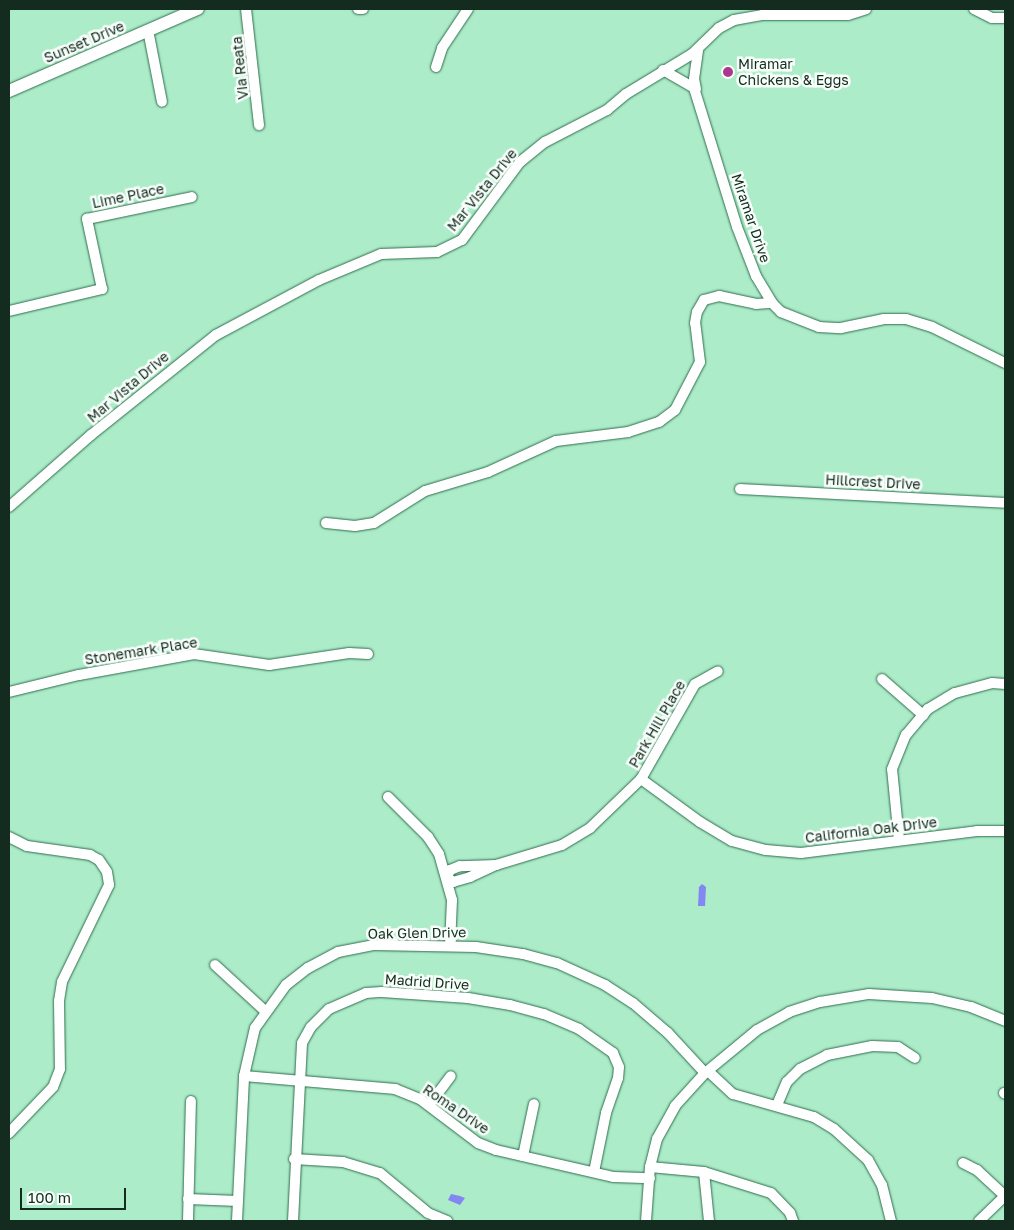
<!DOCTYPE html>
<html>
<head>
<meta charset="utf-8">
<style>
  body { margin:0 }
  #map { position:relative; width:1014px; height:1230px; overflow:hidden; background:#acecc8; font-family:"Golos Text",sans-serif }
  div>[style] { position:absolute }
  .water>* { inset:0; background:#8287f1 }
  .roads { filter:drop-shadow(0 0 1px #2f6d4e) drop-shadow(0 0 1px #2f6d4e) }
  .minor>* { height:10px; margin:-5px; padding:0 5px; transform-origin:5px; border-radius:5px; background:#fff }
  .major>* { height:12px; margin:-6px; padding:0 6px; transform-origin:6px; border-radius:6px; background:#fff }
  .dots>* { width:14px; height:14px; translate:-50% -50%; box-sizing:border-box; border:2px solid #f8fefa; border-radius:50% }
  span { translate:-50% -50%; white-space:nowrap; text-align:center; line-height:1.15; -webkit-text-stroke:5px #f8fefa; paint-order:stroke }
  .street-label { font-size:14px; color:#132c1f }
  .poi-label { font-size:14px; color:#132c1f }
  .left { translate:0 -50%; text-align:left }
  .frame { position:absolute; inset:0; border:10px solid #132c1f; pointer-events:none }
  .scale { position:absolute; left:20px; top:1188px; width:106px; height:22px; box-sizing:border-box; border:2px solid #132c1f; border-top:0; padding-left:6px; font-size:15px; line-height:18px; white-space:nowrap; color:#132c1f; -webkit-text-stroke:4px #f8fefa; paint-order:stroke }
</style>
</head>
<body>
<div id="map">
  <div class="water">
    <i style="clip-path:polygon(702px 884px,706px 887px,705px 906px,698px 906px,699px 887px)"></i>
    <i style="clip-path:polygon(451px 1194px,460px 1196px,465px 1198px,460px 1205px,448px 1200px)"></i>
  </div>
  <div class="roads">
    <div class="minor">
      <i style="left:246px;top:9px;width:117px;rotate:83.6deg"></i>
      <i style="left:358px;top:9px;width:5px"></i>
      <i style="left:974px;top:9px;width:20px;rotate:27deg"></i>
      <i style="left:992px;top:18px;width:13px"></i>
      <i style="left:148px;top:30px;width:73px;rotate:79deg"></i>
      <i style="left:436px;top:67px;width:20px;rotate:-72deg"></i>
      <i style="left:442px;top:48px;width:47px;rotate:-56.3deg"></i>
      <i style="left:663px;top:70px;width:36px;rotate:30deg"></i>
      <i style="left:694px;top:88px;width:145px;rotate:72.8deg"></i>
      <i style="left:737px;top:227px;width:53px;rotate:68.8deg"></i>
      <i style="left:756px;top:276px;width:31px;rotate:59deg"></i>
      <i style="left:772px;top:303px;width:13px;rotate:45deg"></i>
      <i style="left:781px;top:312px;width:41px;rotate:21.5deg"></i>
      <i style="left:819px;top:327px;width:22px;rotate:3deg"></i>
      <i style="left:841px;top:328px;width:44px;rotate:-11.8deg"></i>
      <i style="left:884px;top:319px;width:22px"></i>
      <i style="left:906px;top:319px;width:27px;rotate:17deg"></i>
      <i style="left:932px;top:327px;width:81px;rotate:26.3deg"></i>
      <i style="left:696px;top:89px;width:10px;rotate:-101deg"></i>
      <i style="left:694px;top:79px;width:30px;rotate:-82deg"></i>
      <i style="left:9px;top:311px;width:96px;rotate:-13.3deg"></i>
      <i style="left:102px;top:289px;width:72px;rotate:-102.1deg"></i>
      <i style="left:87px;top:219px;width:107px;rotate:-11.8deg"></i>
      <i style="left:740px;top:489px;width:265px;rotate:3deg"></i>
      <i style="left:9px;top:507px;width:109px;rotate:-41.3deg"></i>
      <i style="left:91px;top:435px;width:160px;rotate:-38.7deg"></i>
      <i style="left:216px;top:335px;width:117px;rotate:-28.1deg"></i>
      <i style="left:319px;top:280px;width:67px;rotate:-22.8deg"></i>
      <i style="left:381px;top:254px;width:56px;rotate:-2deg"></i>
      <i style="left:437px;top:252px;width:28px;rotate:-26deg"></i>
      <i style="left:462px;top:240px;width:97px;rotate:-53.4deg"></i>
      <i style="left:520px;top:162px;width:32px;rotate:-39deg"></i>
      <i style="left:545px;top:142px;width:70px;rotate:-27.3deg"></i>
      <i style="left:607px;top:110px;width:25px;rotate:-40deg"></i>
      <i style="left:626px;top:94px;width:77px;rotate:-31.2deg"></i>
      <i style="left:692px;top:54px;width:37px;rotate:-44deg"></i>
      <i style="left:719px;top:28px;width:17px;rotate:-28deg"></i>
      <i style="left:734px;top:20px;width:28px;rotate:-10deg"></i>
      <i style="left:762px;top:15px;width:86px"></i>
      <i style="left:848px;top:15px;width:19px;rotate:-18deg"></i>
      <i style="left:326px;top:523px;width:29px;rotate:6deg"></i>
      <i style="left:355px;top:526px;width:19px;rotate:-9deg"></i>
      <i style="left:374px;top:523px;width:60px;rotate:-32.1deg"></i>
      <i style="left:425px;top:491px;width:66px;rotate:-16.8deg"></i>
      <i style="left:488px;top:472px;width:75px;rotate:-24.5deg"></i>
      <i style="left:556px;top:441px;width:73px;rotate:-7.1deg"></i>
      <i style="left:628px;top:432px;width:33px;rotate:-18deg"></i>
      <i style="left:659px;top:422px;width:20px;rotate:-37deg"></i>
      <i style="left:675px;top:410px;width:54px;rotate:-62.5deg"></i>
      <i style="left:700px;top:362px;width:39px;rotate:-97deg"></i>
      <i style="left:695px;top:323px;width:11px;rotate:-80deg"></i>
      <i style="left:697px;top:312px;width:14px;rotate:-60deg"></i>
      <i style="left:704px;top:300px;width:16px;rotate:-15deg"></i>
      <i style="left:719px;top:296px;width:38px;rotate:12deg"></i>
      <i style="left:756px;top:304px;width:16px;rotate:-4deg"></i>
      <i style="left:882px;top:679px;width:55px;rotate:41.3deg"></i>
      <i style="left:9px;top:692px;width:72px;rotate:-13.7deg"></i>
      <i style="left:79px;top:675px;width:117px;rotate:-10.3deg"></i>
      <i style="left:194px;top:654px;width:76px;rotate:8.3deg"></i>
      <i style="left:269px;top:665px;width:81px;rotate:-8.5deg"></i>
      <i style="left:349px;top:653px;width:19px;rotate:3deg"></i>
      <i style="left:641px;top:779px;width:73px;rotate:36.1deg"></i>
      <i style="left:700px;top:822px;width:37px;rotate:31deg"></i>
      <i style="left:732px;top:841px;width:35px;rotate:15deg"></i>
      <i style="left:766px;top:850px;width:35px;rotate:5deg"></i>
      <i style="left:801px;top:853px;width:177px;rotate:-7.1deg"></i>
      <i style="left:977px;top:831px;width:28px"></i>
      <i style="left:388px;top:797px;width:57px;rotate:45deg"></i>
      <i style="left:428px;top:837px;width:20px;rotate:57deg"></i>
      <i style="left:439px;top:854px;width:48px;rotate:74.2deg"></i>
      <i style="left:452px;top:900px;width:46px;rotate:92.5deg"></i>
      <i style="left:9px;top:837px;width:20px;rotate:27deg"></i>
      <i style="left:27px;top:846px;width:64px;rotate:8.1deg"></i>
      <i style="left:90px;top:855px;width:10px;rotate:29deg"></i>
      <i style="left:99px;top:860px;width:14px;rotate:56deg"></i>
      <i style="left:107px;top:872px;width:13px;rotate:81deg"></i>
      <i style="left:109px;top:885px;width:108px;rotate:115.9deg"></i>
      <i style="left:62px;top:982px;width:19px;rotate:99deg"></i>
      <i style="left:59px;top:1001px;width:68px;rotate:89.2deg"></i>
      <i style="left:60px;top:1069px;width:19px;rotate:111deg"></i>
      <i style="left:53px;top:1087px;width:64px;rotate:133.7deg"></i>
      <i style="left:899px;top:840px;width:71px;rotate:-95.6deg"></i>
      <i style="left:892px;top:769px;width:37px;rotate:-68deg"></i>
      <i style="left:906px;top:735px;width:34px;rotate:-50deg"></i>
      <i style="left:928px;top:709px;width:31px;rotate:-31deg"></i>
      <i style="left:955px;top:693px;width:38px;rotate:-15deg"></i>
      <i style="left:992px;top:683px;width:13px;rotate:4deg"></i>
      <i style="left:496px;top:865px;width:36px;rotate:178deg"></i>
      <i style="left:460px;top:866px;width:11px;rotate:158deg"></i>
      <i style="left:450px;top:870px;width:8px;rotate:113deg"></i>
      <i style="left:447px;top:877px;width:8px;rotate:40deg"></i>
      <i style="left:453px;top:882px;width:18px;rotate:-16deg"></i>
      <i style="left:470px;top:877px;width:29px;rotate:-25deg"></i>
      <i style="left:496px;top:865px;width:69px;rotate:-16.9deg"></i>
      <i style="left:562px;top:845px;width:33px;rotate:-31deg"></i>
      <i style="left:590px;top:828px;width:71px;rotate:-43.9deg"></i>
      <i style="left:641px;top:779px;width:109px;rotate:-60.4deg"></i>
      <i style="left:695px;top:684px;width:26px;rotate:-29deg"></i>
      <i style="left:215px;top:965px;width:68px;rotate:42.6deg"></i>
      <i style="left:708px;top:1071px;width:34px;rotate:43deg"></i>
      <i style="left:733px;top:1094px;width:84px;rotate:15.9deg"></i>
      <i style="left:814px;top:1117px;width:23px;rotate:31deg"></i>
      <i style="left:834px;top:1129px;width:46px;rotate:42.4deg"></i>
      <i style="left:868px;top:1160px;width:29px;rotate:61deg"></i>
      <i style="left:882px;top:1185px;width:37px;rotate:76deg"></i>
      <i style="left:244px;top:1076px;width:152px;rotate:4.9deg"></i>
      <i style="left:395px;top:1089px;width:27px;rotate:22deg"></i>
      <i style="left:420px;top:1099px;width:73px;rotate:37.2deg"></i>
      <i style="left:478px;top:1143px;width:19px;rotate:21deg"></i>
      <i style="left:496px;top:1150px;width:121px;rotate:12.9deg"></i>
      <i style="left:614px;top:1177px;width:36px;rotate:2deg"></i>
      <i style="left:1004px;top:1093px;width:1px;rotate:45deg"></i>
      <i style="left:429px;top:1105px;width:36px;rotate:-53deg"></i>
      <i style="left:777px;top:1105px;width:25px;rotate:-67deg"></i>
      <i style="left:787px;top:1082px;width:18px;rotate:-45deg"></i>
      <i style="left:800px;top:1069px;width:30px;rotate:-27deg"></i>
      <i style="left:827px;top:1055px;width:46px;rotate:-11.3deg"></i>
      <i style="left:872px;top:1046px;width:26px;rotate:2deg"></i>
      <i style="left:898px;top:1047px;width:20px;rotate:33deg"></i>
      <i style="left:523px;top:1156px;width:53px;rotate:-78.1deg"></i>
      <i style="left:294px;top:1159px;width:49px;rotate:3.5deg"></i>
      <i style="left:343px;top:1162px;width:39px;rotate:17deg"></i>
      <i style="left:380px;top:1173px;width:62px;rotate:39.8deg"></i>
      <i style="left:428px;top:1213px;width:21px;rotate:23deg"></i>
      <i style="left:963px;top:1163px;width:16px;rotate:27deg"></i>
      <i style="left:977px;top:1170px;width:38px;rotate:43deg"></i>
      <i style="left:650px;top:1167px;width:54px;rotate:5.3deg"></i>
      <i style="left:704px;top:1172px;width:70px;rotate:17.4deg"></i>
      <i style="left:771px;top:1193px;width:28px;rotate:46deg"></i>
      <i style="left:790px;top:1213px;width:9px;rotate:69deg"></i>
      <i style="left:704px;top:1172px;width:49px;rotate:84.2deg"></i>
      <i style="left:188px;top:1199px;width:50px;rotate:2.3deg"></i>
      <i style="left:188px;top:1221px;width:120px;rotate:-88.6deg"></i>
      <i style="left:237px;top:1221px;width:145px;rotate:-87.2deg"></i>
      <i style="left:244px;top:1076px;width:49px;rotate:-77.1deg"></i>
      <i style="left:255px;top:1028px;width:53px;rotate:-54.2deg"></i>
      <i style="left:286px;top:985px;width:28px;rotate:-38deg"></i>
      <i style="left:308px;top:968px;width:34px;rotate:-28deg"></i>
      <i style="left:338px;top:952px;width:37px;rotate:-11deg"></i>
      <i style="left:374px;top:945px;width:102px;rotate:1.1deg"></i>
      <i style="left:476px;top:947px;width:48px;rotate:8.5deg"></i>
      <i style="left:523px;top:954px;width:35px;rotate:15deg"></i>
      <i style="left:557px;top:963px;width:53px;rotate:24.6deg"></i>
      <i style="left:605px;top:985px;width:33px;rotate:33deg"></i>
      <i style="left:633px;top:1003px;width:46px;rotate:40.6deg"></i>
      <i style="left:668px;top:1033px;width:54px;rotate:47.2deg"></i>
      <i style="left:293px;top:1221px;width:178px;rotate:-87.1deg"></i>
      <i style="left:302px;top:1043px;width:18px;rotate:-61deg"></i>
      <i style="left:311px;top:1027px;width:25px;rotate:-45deg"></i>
      <i style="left:329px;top:1009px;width:40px;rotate:-23.4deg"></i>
      <i style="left:366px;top:993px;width:16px;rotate:-4deg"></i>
      <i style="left:382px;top:992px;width:86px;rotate:4deg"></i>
      <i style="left:468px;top:998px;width:43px;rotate:9.5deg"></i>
      <i style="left:510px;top:1005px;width:35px;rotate:15deg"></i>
      <i style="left:544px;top:1014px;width:38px;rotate:23deg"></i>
      <i style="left:579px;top:1029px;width:42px;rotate:35.2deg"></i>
      <i style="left:613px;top:1053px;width:15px;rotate:67deg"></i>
      <i style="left:619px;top:1067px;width:11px;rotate:95deg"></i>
      <i style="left:618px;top:1078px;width:37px;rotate:109deg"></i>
      <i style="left:606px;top:1113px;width:60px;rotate:101.5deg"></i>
      <i style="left:646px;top:1221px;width:54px;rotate:-85.8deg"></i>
      <i style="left:650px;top:1167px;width:29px;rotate:-76deg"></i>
      <i style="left:657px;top:1139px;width:38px;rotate:-61deg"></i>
      <i style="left:675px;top:1106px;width:45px;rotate:-47.7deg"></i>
      <i style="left:705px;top:1073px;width:67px;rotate:-39.6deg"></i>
      <i style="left:757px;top:1030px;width:37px;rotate:-29deg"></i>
      <i style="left:789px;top:1012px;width:33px;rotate:-18deg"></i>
      <i style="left:820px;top:1002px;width:50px;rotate:-9.3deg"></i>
      <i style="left:869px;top:994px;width:63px;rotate:3.6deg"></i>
      <i style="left:932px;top:998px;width:40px;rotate:13deg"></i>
      <i style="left:971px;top:1007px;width:37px;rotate:22deg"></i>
      <i style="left:979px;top:1221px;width:36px;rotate:-44deg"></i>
    </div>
    <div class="major">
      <i style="left:9px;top:91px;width:206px;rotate:-23.5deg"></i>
    </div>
  </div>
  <div class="dots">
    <i style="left:728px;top:72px;background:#ac378f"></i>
  </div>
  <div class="street-label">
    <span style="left:84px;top:42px;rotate:-23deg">Sunset Drive</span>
    <span style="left:240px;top:68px;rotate:-96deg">Via Reata</span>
    <span style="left:482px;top:190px;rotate:-51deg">Mar Vista Drive</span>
    <span style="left:128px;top:196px;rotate:-12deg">Lime Place</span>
    <span style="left:751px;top:218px;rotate:71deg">Miramar Drive</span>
    <span style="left:128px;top:387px;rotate:-40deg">Mar Vista Drive</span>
    <span style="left:873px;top:482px;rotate:3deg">Hillcrest Drive</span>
    <span style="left:141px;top:651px;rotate:-9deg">Stonemark Place</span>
    <span style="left:657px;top:724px;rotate:-60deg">Park Hill Place</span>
    <span style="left:871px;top:830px;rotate:-7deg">California Oak Drive</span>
    <span style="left:417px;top:933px;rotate:-1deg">Oak Glen Drive</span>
    <span style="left:427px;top:982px;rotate:4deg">Madrid Drive</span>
    <span style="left:456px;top:1109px;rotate:34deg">Roma Drive</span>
  </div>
  <div class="poi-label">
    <span class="left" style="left:738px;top:72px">Miramar<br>Chickens &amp; Eggs</span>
  </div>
  <div class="frame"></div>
  <div class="scale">100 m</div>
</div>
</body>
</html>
